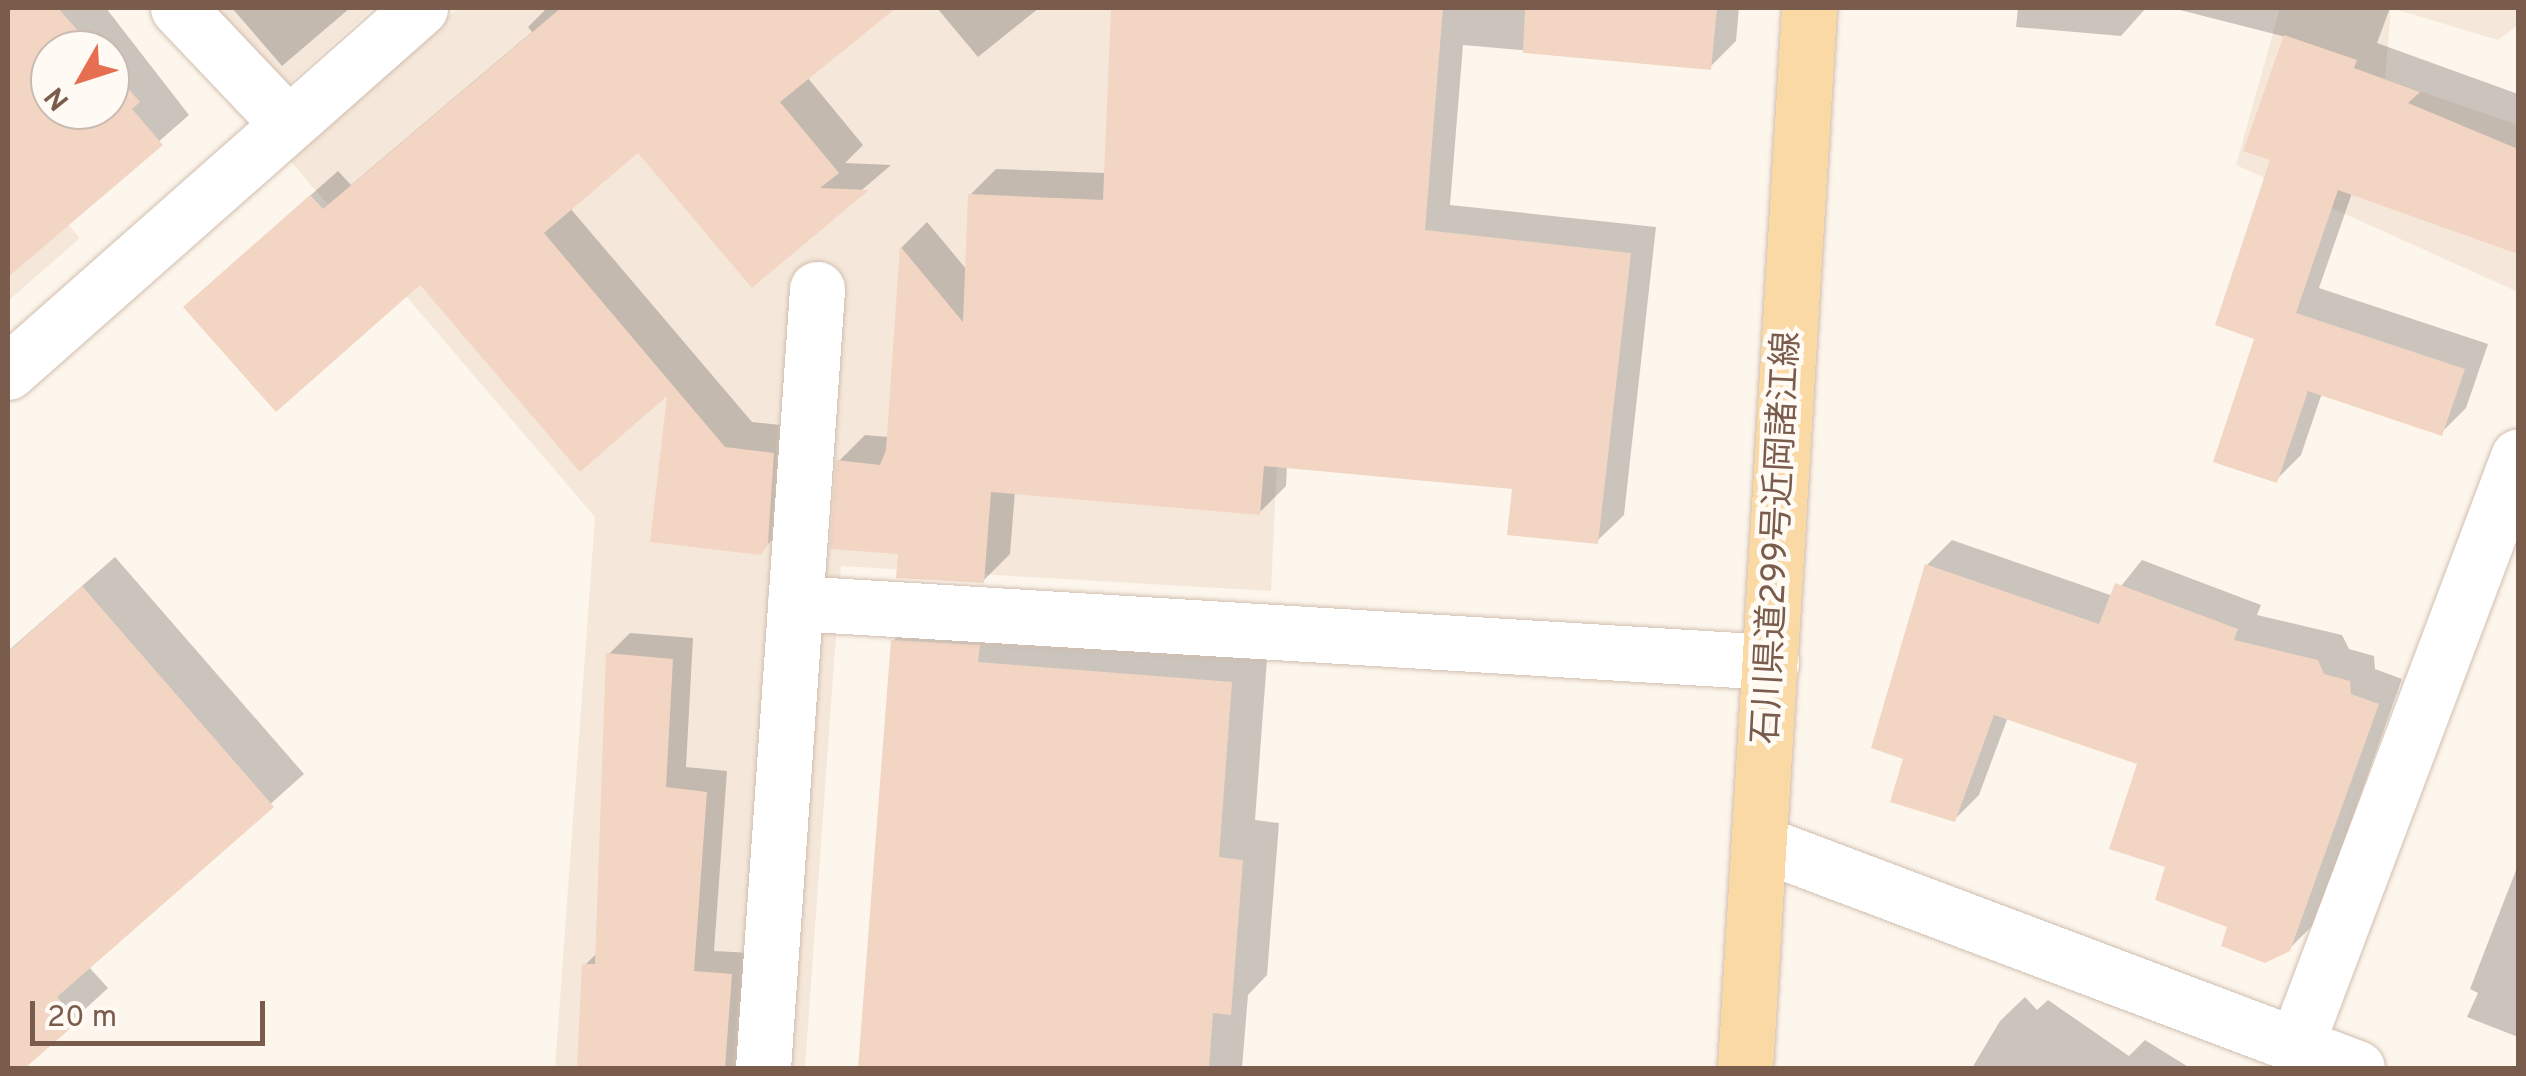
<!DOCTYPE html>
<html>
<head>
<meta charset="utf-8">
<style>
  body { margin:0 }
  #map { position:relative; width:2526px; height:1076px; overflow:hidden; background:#fdf6ec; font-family:Overpass,"Noto Sans JP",sans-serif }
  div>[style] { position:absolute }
  .residential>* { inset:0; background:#f5e8da }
  .shadow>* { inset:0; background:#0003 }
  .building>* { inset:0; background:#f3d5c3 }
  .roads { filter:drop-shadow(0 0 2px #d1beb0) drop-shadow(0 0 2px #d1beb0) }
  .minor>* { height:55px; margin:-27.5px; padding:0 27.5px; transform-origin:27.5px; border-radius:27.5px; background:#fff }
  .major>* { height:55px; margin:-27.5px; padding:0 27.5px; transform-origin:27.5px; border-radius:27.5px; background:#fbd9a5 }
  span { translate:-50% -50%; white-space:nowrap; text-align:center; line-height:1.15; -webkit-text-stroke:9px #fffaf3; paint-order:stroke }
  .street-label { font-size:35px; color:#7a5c4d }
  .frame { position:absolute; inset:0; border:10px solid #7a5c4d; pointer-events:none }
  .north { position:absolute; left:30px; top:30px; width:100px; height:100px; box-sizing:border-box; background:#fffaf3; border:2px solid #cabbb1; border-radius:50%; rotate:231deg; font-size:28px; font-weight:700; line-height:40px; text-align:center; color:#7a5c4d }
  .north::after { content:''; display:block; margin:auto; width:35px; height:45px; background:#e76f51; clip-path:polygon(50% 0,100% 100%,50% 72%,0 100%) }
  .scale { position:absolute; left:30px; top:1001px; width:235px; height:45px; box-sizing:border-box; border:5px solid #7a5c4d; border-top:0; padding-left:12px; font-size:30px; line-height:35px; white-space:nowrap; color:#7a5c4d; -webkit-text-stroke:8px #fffaf3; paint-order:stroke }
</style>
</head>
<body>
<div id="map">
  <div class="residential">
    <i style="clip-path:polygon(204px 8px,373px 8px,279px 92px)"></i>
    <i style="clip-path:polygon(458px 8px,1298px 8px,1271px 591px,841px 566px,805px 1068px,555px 1068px,595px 517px,287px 157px)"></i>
    <i style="clip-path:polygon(2280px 8px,2518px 8px,2518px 25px,2498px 40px,2391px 8px,2385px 79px,2518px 125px,2518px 292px,2236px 165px)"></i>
    <i style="clip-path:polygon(8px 154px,80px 238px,8px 301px)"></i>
  </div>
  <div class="shadow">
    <i style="clip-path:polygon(evenodd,8px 8px,106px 8px,189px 115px,8px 274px,8px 8px,50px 50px,110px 50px,110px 110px,50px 110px,50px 50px)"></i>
    <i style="clip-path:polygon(232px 8px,350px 8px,282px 66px)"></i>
    <i style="clip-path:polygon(547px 8px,892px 8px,807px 77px,863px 145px,845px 163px,891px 165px,752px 284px,638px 150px,570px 208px,752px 422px,799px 427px,787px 525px,760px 552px,670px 390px,420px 281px,213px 281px,338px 171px,351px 185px,532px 32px,528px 27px)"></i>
    <i style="clip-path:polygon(937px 8px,1039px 8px,978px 57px)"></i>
    <i style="clip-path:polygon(1114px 8px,1739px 8px,1736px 41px,1710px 67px,1463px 45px,1450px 205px,1656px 227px,1624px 515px,1597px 541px,1514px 487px,1287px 466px,1286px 486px,1259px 513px,1015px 491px,1010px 554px,983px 581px,900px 552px,839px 461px,865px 435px,889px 437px,902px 247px,927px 222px,967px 270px,970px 195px,996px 169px,1106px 173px)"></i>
    <i style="clip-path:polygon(2018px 8px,2146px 8px,2121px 36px,2016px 27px)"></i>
    <i style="clip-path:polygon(2172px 8px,2390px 8px,2377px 43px,2518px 94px,2518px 252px,2352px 193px,2319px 288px,2488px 344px,2466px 408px,2441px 433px,2322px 393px,2301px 455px,2276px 480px,2258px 338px,2286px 37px)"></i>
    <i style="clip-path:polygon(1952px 540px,2113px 596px,2142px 560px,2261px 605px,2257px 615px,2342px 635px,2349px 649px,2374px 656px,2375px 669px,2402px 679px,2315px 923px,2289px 949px,2230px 925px,2168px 865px,2140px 762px,2008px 717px,1979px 795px,1954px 820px,1906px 757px,1927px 565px)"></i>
    <i style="clip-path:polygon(115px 557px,304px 774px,88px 966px,108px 988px,21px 1068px,8px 1068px,8px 651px)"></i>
    <i style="clip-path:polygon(931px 604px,1268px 646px,1255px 820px,1279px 823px,1267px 975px,1248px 995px,1242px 1068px,860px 1068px,893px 641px)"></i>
    <i style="clip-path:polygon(630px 633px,693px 638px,686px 767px,727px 771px,714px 951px,752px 953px,741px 1068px,579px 1068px,585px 965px,598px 952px,609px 654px)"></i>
    <i style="clip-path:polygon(2518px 865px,2518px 1037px,2467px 1017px,2478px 993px,2470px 989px)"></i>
    <i style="clip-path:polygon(2025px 997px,2037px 1010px,2048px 1000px,2129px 1056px,2145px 1040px,2190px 1068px,1972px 1068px,2000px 1021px)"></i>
  </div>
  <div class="building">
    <i style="clip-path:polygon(8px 8px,58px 8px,95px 50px,50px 50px,50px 110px,110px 110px,110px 68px,140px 102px,132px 109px,163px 145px,8px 277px)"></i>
    <i style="clip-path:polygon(561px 8px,896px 8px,780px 102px,839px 173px,820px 188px,869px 190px,752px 288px,638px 153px,544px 233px,725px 447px,774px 453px,768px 544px,761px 555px,650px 542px,667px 396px,580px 472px,420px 285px,276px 412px,183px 307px,310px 195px,323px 209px)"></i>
    <i style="clip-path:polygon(1111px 8px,1443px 8px,1425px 230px,1631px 253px,1598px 544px,1507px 535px,1512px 489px,1264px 466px,1260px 515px,991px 492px,984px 583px,896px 578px,898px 554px,830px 549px,836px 460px,880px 465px,886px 450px,900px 246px,963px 322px,968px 194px,1103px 200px)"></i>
    <i style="clip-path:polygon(1525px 8px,1717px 8px,1711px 70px,1523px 53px)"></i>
    <i style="clip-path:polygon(2284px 35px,2357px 60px,2354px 68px,2420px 92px,2408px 103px,2518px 149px,2518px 254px,2338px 190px,2296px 313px,2465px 369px,2442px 436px,2308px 391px,2277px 483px,2213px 462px,2254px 339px,2215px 325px,2270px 160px,2243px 151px)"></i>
    <i style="clip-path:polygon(1925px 564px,2099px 624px,2115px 583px,2238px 629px,2234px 640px,2318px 660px,2324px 674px,2350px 681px,2351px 694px,2379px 704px,2290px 951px,2265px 963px,2221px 946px,2227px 927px,2155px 900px,2165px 867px,2109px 849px,2137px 764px,1994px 715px,1955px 822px,1890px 802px,1903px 759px,1871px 748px)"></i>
    <i style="clip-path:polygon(82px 586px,274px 807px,57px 997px,79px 1021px,25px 1068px,8px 1068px,8px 652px)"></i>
    <i style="clip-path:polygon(891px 640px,980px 645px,978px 662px,1232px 682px,1219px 857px,1243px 860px,1231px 1015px,1213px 1013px,1209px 1068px,858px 1068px)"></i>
    <i style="clip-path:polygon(606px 653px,673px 659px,666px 787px,707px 792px,694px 971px,732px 974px,725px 1068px,577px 1068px,582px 964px,595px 964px)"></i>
  </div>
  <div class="roads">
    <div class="minor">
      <i style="left:178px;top:8px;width:160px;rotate:46.5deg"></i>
      <i style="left:8px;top:372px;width:550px;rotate:-41.46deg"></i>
      <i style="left:795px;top:603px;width:978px;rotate:3.46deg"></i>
      <i style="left:1760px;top:843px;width:573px;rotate:20.65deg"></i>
      <i style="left:763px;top:1068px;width:781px;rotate:-86.03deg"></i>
      <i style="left:2357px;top:1068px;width:65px;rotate:-159.3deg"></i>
      <i style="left:2296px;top:1045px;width:629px;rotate:-69.32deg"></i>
    </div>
    <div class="major">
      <i style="left:1745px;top:1068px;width:1062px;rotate:-86.54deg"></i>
    </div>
  </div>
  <div class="street-label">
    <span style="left:1778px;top:538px;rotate:-87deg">石川県道299号近岡諸江線</span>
  </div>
  <div class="frame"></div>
  <div class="north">N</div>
  <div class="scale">20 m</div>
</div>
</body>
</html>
